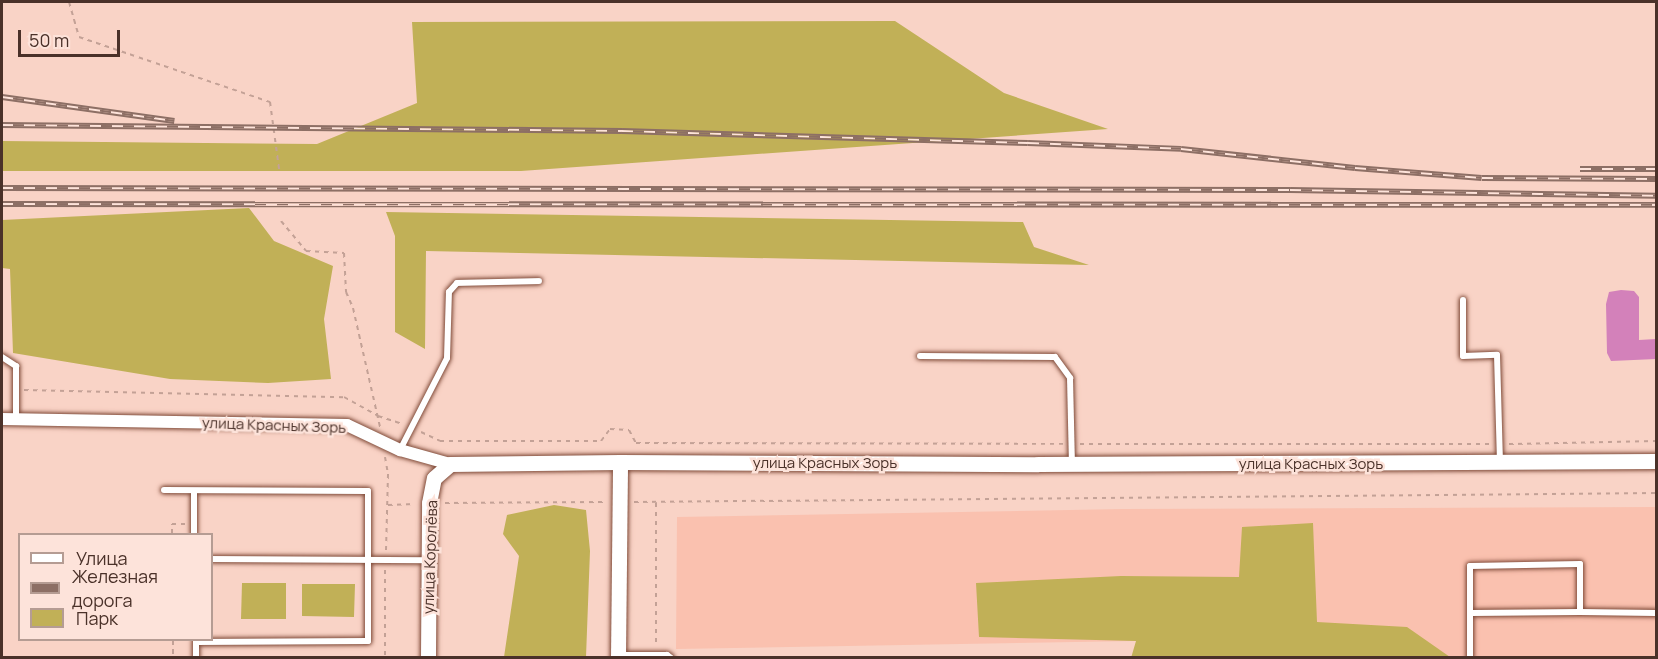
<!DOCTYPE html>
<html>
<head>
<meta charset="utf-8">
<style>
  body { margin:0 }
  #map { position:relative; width:1658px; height:659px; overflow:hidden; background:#f9d3c6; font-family:Manrope,sans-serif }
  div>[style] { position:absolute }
  .built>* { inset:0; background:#fac1af }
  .green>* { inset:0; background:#c1b057 }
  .water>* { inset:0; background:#d381ba }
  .path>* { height:2px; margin-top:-1px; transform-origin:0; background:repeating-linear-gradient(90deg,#c3a196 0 4.5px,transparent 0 9px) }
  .roads { filter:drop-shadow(0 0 2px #804b39) drop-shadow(0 0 2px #804b39) }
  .service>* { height:6px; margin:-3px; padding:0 3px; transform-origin:3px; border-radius:3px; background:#fff }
  .minor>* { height:12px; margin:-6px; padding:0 6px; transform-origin:6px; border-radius:6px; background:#fff }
  .tertiary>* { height:15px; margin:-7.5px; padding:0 7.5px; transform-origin:7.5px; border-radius:7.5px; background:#fff }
  .rail>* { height:6px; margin-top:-3px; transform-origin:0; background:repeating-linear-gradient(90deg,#fde3da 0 11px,#8d6f65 0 22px); box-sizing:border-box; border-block:2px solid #8d6f65 }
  span { translate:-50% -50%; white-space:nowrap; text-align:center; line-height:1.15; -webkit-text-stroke:5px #fde3da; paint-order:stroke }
  .street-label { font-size:15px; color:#4a3129 }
  .frame { position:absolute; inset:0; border:3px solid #4a3129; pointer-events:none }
  .legend { position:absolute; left:18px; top:533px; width:195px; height:108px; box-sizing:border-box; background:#fde3da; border:2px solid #b59c93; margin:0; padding:8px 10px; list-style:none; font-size:18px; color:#4a3129 }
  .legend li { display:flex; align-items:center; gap:12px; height:30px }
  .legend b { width:30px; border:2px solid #b59c93 }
  .scale { position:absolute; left:18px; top:30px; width:102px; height:27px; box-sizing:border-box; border:3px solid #4a3129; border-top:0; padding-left:8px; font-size:18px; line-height:21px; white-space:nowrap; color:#4a3129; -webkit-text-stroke:4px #fde3da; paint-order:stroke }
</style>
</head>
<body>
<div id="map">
  <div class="built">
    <i style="clip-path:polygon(1656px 507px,1656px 657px,1136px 658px,1136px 641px,676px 649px,677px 517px,1123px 509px)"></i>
  </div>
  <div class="green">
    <i style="clip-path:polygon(895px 21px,1004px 93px,1108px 129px,521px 171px,2px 171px,2px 141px,317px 144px,417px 103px,412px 22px)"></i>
    <i style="clip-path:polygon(249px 208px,274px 241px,333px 266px,324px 319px,331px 379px,268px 383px,170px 379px,13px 353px,10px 269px,2px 268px,2px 220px)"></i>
    <i style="clip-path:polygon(386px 212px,1023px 222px,1034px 247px,1089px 265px,426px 251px,425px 349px,395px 332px,395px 236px)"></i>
    <i style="clip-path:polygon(554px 505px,586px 510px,590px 551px,586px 657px,504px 657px,519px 556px,503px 534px,507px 515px)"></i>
    <i style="clip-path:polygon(1313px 523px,1317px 622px,1407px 627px,1450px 657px,1131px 658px,1136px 641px,979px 637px,976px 583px,1121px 576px,1239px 577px,1242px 527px)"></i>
    <i style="clip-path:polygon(242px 583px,286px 583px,286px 619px,241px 619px)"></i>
    <i style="clip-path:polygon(302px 584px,355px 584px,354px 617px,302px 616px)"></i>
  </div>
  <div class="water">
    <i style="clip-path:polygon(1621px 290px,1634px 291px,1639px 297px,1639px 340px,1656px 339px,1656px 359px,1611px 361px,1607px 353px,1606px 304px,1609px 292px)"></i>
  </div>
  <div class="path">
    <i style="left:69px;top:2px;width:36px;rotate:74deg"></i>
    <i style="left:79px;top:37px;width:202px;rotate:18.8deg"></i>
    <i style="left:270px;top:102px;width:68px;rotate:82.3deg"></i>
    <i style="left:281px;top:221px;width:39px;rotate:50deg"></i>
    <i style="left:306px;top:251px;width:38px;rotate:3deg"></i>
    <i style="left:344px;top:253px;width:39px;rotate:87deg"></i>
    <i style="left:346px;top:292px;width:17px;rotate:66deg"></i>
    <i style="left:353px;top:308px;width:122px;rotate:77.2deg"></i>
    <i style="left:24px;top:390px;width:320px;rotate:1.3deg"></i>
    <i style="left:344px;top:397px;width:39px;rotate:29deg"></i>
    <i style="left:378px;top:416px;width:25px;rotate:18deg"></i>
    <i style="left:421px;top:432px;width:21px;rotate:25deg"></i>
    <i style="left:440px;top:441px;width:161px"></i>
    <i style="left:601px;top:441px;width:15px;rotate:-53deg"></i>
    <i style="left:610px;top:429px;width:19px;rotate:3deg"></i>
    <i style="left:629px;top:430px;width:15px;rotate:62deg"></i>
    <i style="left:636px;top:443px;width:427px;rotate:0.1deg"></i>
    <i style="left:1080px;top:444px;width:409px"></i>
    <i style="left:1509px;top:444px;width:147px;rotate:-1.2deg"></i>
    <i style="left:385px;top:457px;width:17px;rotate:80deg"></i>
    <i style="left:388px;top:474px;width:76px;rotate:91.5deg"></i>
    <i style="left:634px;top:502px;width:1022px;rotate:-0.5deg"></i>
    <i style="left:445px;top:503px;width:159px;rotate:-0.4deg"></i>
    <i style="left:656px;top:503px;width:141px;rotate:90deg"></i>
    <i style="left:388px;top:505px;width:27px;rotate:-2deg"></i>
    <i style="left:172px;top:534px;width:10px;rotate:-90deg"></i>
    <i style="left:172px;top:524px;width:14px"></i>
    <i style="left:385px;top:570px;width:88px;rotate:90deg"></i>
    <i style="left:173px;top:640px;width:18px;rotate:90deg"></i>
  </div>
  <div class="roads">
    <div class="service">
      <i style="left:1463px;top:300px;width:56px;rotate:90deg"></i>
      <i style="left:1463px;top:356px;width:34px;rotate:-2deg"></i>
      <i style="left:1497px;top:355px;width:105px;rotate:88.4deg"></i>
      <i style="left:920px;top:356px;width:135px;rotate:0.4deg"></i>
      <i style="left:1055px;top:357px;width:26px;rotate:54deg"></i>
      <i style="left:1070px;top:378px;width:85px;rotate:88.7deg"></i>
      <i style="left:2px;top:357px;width:17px;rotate:33deg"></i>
      <i style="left:16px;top:366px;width:53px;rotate:90deg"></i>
      <i style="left:400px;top:450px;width:103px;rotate:-62.9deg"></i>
      <i style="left:447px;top:358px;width:66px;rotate:-88.3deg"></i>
      <i style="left:449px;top:292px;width:12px;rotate:-48deg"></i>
      <i style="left:457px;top:283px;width:82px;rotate:-1.4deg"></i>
      <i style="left:164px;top:490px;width:204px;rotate:0.3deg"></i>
      <i style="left:368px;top:491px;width:150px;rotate:90deg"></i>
      <i style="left:368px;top:641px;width:172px;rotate:179.7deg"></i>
      <i style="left:194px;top:491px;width:43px;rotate:90deg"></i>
      <i style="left:212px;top:559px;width:215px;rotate:0.3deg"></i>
      <i style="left:1471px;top:613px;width:109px;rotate:-0.5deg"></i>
      <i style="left:196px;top:640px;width:18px;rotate:90deg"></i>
      <i style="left:618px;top:655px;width:49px"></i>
      <i style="left:667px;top:655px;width:5px;rotate:37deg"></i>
      <i style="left:1470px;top:658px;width:92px;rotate:-90deg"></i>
      <i style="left:1470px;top:566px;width:110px;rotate:-1deg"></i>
      <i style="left:1580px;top:564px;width:48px;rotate:90deg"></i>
      <i style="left:1580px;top:612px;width:76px;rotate:0.8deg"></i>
    </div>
    <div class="minor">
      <i style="left:2px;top:419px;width:345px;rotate:1deg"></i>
      <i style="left:347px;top:425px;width:59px;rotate:25.3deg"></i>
      <i style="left:400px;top:450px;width:52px;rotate:15.6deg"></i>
    </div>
    <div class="tertiary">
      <i style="left:428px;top:658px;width:155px;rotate:-89.6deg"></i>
      <i style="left:429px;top:503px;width:25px;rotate:-79deg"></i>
      <i style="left:434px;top:478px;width:21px;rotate:-41deg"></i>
      <i style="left:450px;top:464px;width:170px;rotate:-0.7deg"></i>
      <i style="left:620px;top:462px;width:418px;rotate:0.3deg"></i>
      <i style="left:1038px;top:464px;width:618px;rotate:-0.28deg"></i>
      <i style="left:618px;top:658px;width:196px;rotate:-89.4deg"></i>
    </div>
  </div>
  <div class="rail">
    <i style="left:2px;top:97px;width:174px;rotate:7.9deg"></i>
    <i style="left:2px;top:125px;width:620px;rotate:0.55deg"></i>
    <i style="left:622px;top:131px;width:406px;rotate:1.7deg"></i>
    <i style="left:1028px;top:143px;width:153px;rotate:2.2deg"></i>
    <i style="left:1181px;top:149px;width:175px;rotate:6.2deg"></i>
    <i style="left:1355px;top:168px;width:127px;rotate:4.5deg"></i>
    <i style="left:1482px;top:178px;width:174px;rotate:0.3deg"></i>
    <i style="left:1580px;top:169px;width:76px"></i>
    <i style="left:2px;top:188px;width:1288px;rotate:0.09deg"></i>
    <i style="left:1290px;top:190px;width:366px;rotate:0.9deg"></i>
    <i style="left:2px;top:204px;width:1654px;rotate:0.03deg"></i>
  </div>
  <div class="street-label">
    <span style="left:274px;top:425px;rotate:2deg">улица Красных Зорь</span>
    <span style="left:825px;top:463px">улица Красных Зорь</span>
    <span style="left:1311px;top:464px">улица Красных Зорь</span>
    <span style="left:430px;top:557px;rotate:-88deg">улица Королёва</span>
  </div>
  <div class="frame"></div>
  <ul class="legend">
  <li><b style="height:8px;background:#fff"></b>Улица</li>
  <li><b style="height:8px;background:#8d6f65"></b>Железная дорога</li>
  <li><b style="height:16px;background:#c1b057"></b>Парк</li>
  </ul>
  <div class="scale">50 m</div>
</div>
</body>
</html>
